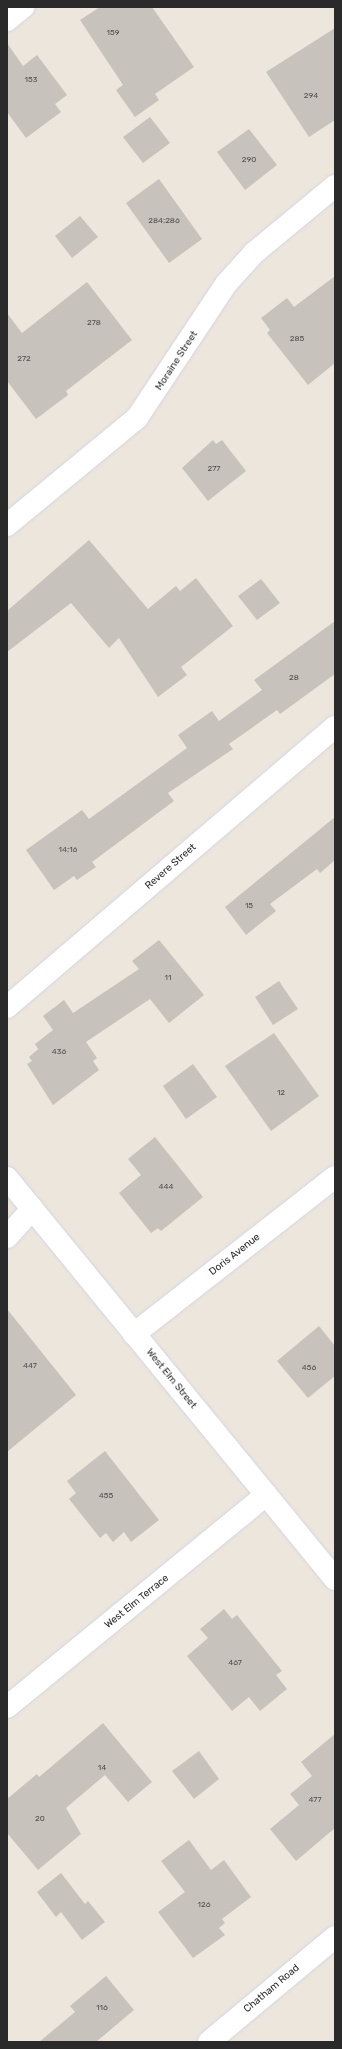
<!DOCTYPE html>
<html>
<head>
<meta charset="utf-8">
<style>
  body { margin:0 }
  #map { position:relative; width:342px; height:2049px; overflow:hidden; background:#ece6dc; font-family:Rubik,sans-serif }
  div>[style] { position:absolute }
  .building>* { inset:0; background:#c7c3bc }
  .roads { filter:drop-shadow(0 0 1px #d2d4e2) drop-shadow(0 0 1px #d2d4e2) }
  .minor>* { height:22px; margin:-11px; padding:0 11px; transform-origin:11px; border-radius:11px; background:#fff }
  .tertiary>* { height:22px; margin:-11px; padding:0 11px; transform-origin:11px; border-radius:11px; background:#fff }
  span { translate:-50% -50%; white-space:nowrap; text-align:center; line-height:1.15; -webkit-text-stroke:3.5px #fff; paint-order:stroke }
  .number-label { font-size:8px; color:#51504e }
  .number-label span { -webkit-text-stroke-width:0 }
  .street-label { font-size:10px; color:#2a2a2a }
  .frame { position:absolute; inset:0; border:8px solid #2a2a2a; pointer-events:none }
</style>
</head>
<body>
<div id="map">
  <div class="building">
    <i style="clip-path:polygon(100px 7px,152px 7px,194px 67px,155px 94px,159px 100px,135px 117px,116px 90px,123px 85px,80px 20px)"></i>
    <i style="clip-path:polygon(335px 28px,335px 120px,309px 137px,266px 72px)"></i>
    <i style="clip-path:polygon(7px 43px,23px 66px,37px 55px,67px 95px,55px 104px,61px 112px,26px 138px,7px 112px)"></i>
    <i style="clip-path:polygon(150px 117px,170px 143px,143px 163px,123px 137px)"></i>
    <i style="clip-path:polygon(249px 129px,277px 165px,245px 190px,217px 152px)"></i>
    <i style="clip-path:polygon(159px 179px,202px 239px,169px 263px,126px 203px)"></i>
    <i style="clip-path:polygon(80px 216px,98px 237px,72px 258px,55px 236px)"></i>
    <i style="clip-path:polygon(335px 276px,335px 363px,308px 385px,267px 333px,270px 330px,261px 318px,287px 298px,294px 307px)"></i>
    <i style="clip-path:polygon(87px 282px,132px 340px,66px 391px,68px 395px,36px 419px,7px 381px,7px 313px,22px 333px)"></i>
    <i style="clip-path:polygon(213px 440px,216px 444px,222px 440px,246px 471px,208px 501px,182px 468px)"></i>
    <i style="clip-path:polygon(89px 540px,148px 609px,176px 586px,180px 591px,196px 578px,233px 626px,181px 667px,187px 675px,158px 697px,119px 638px,109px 648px,71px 603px,7px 652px,7px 611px)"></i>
    <i style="clip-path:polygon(261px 579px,280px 603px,257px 620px,238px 596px)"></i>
    <i style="clip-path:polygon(335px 621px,335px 674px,280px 714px,277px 710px,229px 744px,233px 749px,168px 793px,174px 801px,92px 862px,96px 867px,77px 880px,74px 876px,54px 890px,26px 850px,82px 810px,89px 819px,187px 748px,178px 735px,212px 711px,219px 721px,262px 690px,254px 680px)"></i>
    <i style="clip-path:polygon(335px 817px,335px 860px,320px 873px,317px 869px,270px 904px,276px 911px,246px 935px,225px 907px)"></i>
    <i style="clip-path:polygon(159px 940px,204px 995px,169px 1023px,150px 999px,86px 1042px,97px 1058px,93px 1061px,99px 1070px,53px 1105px,27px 1064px,32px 1061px,29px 1057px,38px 1049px,35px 1044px,53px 1030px,43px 1016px,64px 1000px,73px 1013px,139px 969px,132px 961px)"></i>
    <i style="clip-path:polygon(279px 981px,298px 1009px,273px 1025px,255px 997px)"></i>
    <i style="clip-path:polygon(274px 1033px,319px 1096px,271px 1131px,225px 1066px)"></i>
    <i style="clip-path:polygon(193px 1064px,217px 1097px,186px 1119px,163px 1086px)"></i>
    <i style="clip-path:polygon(155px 1137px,203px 1197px,161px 1231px,158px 1228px,151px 1233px,119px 1193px,141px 1175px,128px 1159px)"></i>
    <i style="clip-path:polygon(7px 1309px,76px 1395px,7px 1452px)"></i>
    <i style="clip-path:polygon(319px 1326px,335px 1346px,335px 1376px,308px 1398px,277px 1361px)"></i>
    <i style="clip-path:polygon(105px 1451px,159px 1520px,131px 1542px,124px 1532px,113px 1542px,106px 1533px,100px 1538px,69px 1499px,76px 1493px,67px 1481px)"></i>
    <i style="clip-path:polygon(224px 1609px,232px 1619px,237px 1615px,282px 1671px,276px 1675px,287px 1689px,260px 1711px,249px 1697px,232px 1711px,187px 1656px,208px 1638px,200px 1629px)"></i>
    <i style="clip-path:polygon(103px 1723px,152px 1782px,128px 1802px,105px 1775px,66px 1808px,81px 1834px,38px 1870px,7px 1833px,7px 1799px,37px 1774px,39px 1777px)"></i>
    <i style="clip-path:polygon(335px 1734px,335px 1828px,296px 1861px,270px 1829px,299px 1805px,290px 1794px,312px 1776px,301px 1762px)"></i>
    <i style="clip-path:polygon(199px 1751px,219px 1779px,194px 1799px,172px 1771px)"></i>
    <i style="clip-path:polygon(189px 1840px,211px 1870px,224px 1860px,251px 1897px,222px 1919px,225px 1923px,219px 1928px,225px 1935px,193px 1958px,158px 1912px,185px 1892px,161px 1861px)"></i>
    <i style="clip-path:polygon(61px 1873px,85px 1904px,88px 1901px,105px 1922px,82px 1940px,61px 1912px,56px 1917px,37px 1892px)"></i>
    <i style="clip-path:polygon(106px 1976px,134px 2010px,96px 2042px,39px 2042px,75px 2012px,70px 2006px)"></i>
  </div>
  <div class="roads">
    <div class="minor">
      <i style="left:7px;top:20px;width:21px;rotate:-39deg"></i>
      <i style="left:7px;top:525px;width:168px;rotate:-39.5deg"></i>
      <i style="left:137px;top:418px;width:161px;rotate:-56.4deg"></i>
      <i style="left:226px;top:284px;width:42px;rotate:-47.9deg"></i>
      <i style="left:254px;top:253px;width:105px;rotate:-39.6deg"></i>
      <i style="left:7px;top:1007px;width:431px;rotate:-40.5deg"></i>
      <i style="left:7px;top:1237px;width:38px;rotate:-48deg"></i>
      <i style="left:134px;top:1334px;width:255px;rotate:-38deg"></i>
      <i style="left:7px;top:1707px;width:335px;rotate:-39.3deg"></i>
      <i style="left:209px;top:2042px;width:164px;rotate:-39.8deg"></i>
    </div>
    <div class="tertiary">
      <i style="left:7px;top:1178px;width:518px;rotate:50.72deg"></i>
    </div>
  </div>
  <div class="number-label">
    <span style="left:113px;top:33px">159</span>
    <span style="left:31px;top:80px">153</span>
    <span style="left:311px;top:96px">294</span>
    <span style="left:249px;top:160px">290</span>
    <span style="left:164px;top:221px">284;286</span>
    <span style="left:94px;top:323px">278</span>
    <span style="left:297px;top:339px">285</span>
    <span style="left:24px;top:359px">272</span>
    <span style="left:214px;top:469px">277</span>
    <span style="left:294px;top:678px">28</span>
    <span style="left:68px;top:850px">14;16</span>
    <span style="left:249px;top:906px">15</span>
    <span style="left:168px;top:978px">11</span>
    <span style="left:59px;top:1052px">436</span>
    <span style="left:281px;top:1093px">12</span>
    <span style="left:166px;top:1187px">444</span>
    <span style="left:30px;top:1366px">447</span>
    <span style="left:309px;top:1368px">456</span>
    <span style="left:106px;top:1496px">455</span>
    <span style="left:235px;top:1663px">467</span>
    <span style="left:102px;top:1768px">14</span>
    <span style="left:315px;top:1800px">477</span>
    <span style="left:40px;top:1819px">20</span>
    <span style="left:204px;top:1905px">126</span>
    <span style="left:102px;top:2008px">116</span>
  </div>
  <div class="street-label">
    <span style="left:177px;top:361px;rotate:-57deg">Moraine Street</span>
    <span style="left:171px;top:867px;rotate:-41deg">Revere Street</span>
    <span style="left:235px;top:1255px;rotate:-38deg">Doris Avenue</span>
    <span style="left:171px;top:1379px;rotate:51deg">West Elm Street</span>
    <span style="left:137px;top:1602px;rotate:-39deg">West Elm Terrace</span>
    <span style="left:272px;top:1989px;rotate:-40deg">Chatham Road</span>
  </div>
  <div class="frame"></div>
</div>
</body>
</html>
